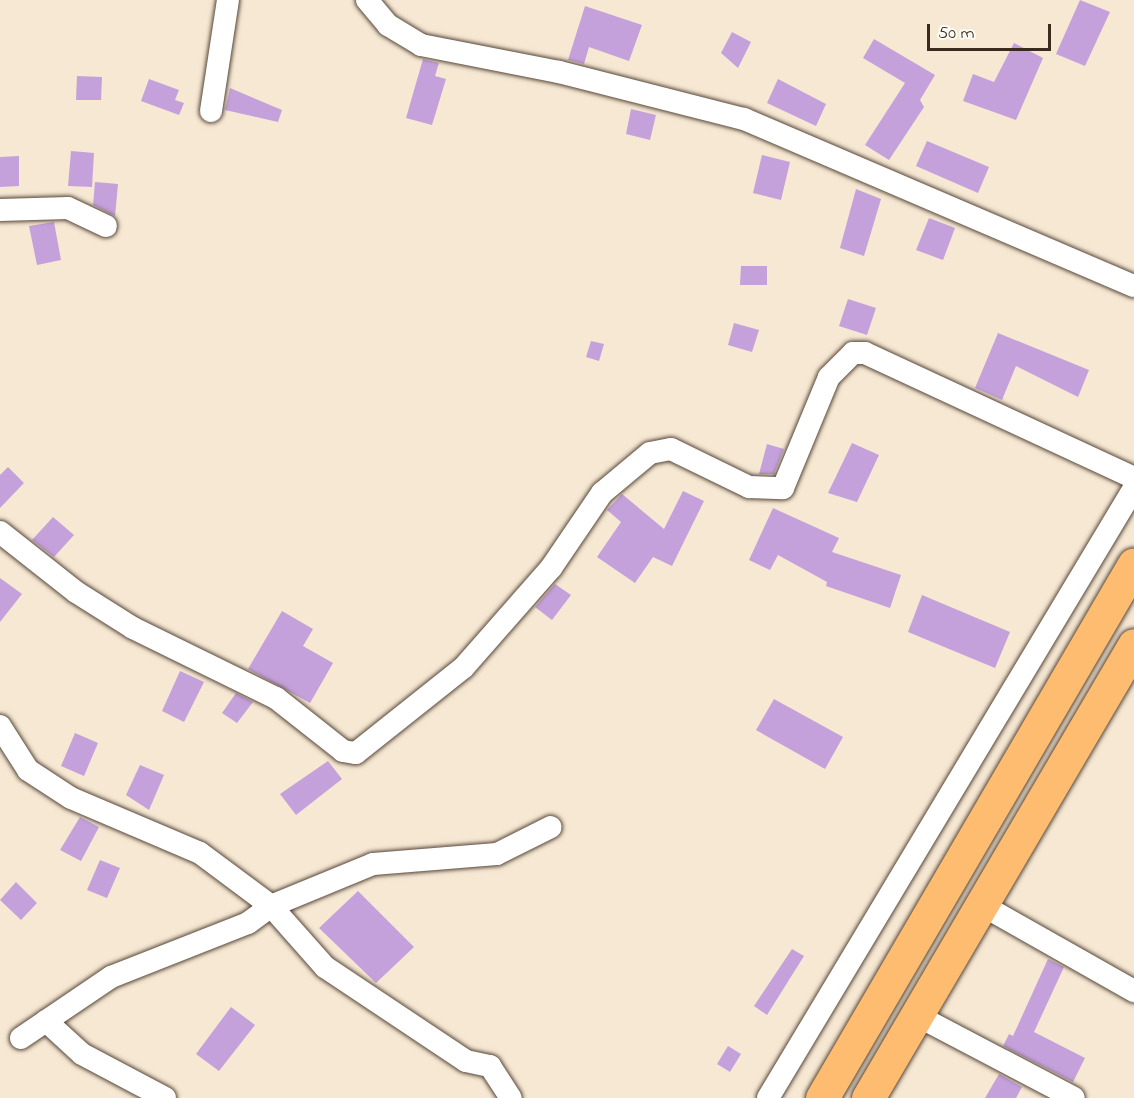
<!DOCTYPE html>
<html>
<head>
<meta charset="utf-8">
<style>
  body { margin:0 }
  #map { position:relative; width:1134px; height:1098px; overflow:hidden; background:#f6e8d3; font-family:"Indie Flower",sans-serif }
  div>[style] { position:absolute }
  .building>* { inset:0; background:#c5a1dc }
  .roads { filter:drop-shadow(0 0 2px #574639) drop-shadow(0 0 2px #574639) }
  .minor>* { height:22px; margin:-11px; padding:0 11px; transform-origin:11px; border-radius:11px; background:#fff }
  .highway>* { height:33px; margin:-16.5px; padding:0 16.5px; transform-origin:16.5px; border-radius:16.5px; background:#febc70 }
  span { translate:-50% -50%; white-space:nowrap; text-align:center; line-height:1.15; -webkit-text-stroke:4.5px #fdfcf7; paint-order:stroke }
  .scale { position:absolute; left:927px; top:24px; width:124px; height:27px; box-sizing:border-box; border:3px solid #3b2a1e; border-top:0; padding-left:8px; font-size:18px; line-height:21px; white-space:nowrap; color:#3b2a1e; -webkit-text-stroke:4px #fdfcf7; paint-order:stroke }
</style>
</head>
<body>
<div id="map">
  <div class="building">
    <i style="clip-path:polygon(1080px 0,1110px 12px,1085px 66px,1056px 54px)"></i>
    <i style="clip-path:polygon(585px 6px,642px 25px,629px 61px,589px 47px,584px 64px,568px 60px)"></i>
    <i style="clip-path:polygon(732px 32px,751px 42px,738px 68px,721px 53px)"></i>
    <i style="clip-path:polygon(874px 39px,935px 75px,920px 100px,924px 107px,889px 160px,865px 145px,905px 83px,863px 58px)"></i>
    <i style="clip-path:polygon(1014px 43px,1043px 58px,1016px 120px,963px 101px,973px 74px,994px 82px)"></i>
    <i style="clip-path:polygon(423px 59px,439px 63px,435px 76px,446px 79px,432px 125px,406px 118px)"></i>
    <i style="clip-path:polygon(77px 76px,102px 77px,101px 100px,76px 100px)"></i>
    <i style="clip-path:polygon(149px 79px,179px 90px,175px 100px,184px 103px,179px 115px,141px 101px)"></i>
    <i style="clip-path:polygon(778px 79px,826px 104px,816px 126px,767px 103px)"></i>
    <i style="clip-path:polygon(230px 88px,282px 110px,278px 122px,225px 110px)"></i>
    <i style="clip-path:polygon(631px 109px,656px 115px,650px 140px,626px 134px)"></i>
    <i style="clip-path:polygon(927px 141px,989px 167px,978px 193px,916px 166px)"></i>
    <i style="clip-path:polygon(71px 151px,94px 153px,92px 187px,68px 186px)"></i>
    <i style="clip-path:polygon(762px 155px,790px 162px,781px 200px,753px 193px)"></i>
    <i style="clip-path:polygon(19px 156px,19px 186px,0 187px,0 157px)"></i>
    <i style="clip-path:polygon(95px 182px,118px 184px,115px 216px,93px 205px)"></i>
    <i style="clip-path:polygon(856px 189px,881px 199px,864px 256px,840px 248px)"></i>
    <i style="clip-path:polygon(929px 218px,955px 228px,943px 260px,916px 250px)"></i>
    <i style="clip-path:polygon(54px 222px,61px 260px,37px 265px,29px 226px)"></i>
    <i style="clip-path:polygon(741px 266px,767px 266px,767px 285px,740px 285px)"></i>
    <i style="clip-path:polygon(848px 299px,876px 308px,867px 335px,839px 326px)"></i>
    <i style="clip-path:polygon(734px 323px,759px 330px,752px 352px,728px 345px)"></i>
    <i style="clip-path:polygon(998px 333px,1089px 370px,1078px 397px,1016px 366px,1002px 400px,975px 388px)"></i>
    <i style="clip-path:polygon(591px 341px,604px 344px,599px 361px,586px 357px)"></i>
    <i style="clip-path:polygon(852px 443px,879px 455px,857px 502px,828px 493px)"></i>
    <i style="clip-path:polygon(767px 444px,784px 449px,774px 474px,759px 474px)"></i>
    <i style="clip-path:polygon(8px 467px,24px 483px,0 508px,0 475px)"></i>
    <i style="clip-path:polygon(683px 491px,704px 501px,672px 566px,653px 557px,635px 583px,597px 557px,621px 522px,607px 510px,622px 494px,664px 529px)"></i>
    <i style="clip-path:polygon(773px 508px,839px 538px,832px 552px,901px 575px,890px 608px,826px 586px,827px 582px,778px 555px,770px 570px,749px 560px)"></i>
    <i style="clip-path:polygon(53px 517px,74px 535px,54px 557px,32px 540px)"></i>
    <i style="clip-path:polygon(0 578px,22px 594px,0 622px)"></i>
    <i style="clip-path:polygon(555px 584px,571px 595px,552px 620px,535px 607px)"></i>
    <i style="clip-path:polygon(922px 595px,1010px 632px,995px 668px,908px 632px)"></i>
    <i style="clip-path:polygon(282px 611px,313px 629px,303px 646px,333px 663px,310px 703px,248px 669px)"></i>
    <i style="clip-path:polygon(180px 671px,204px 682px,184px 722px,162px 711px)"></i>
    <i style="clip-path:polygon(236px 693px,253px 702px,237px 723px,222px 713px)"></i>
    <i style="clip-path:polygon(774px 699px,843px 737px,825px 769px,756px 730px)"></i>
    <i style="clip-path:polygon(75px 733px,98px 743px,84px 776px,61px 766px)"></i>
    <i style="clip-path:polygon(328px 761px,342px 779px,296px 815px,280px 794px)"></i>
    <i style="clip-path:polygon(140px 765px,164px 775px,149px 810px,126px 795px)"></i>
    <i style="clip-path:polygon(80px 817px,99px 827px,81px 861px,60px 850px)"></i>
    <i style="clip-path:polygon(100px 860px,120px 868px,107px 898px,87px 890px)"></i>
    <i style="clip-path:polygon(16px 882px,37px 903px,21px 920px,0 900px)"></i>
    <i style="clip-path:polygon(358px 891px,414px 947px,376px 983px,319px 928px)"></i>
    <i style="clip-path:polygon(792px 949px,804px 956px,767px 1015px,754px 1006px)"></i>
    <i style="clip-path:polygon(1048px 959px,1064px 967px,1034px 1032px,1085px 1058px,1073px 1082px,1003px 1046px,1009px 1034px,1013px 1036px)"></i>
    <i style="clip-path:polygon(231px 1007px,255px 1025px,219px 1071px,196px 1054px)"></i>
    <i style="clip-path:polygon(728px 1046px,741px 1054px,730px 1072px,717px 1064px)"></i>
    <i style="clip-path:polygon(999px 1074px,1022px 1087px,1016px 1098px,985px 1098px)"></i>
  </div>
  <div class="roads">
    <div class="minor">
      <i style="left:367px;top:0;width:33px;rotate:50deg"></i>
      <i style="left:388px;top:25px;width:39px;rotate:31deg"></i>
      <i style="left:421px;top:45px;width:141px;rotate:11.1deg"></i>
      <i style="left:559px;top:72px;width:191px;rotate:14.3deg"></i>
      <i style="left:744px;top:119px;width:424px;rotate:23.2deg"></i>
      <i style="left:211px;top:111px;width:112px;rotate:-81.3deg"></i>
      <i style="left:0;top:210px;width:68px;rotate:-1.7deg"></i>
      <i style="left:68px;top:208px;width:42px;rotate:25.3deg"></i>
      <i style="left:0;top:532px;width:97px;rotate:38.3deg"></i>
      <i style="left:76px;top:592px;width:67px;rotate:32.3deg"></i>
      <i style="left:133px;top:628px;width:159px;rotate:26.1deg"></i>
      <i style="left:276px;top:698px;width:85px;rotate:38.3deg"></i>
      <i style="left:343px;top:751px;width:13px;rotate:9deg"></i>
      <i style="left:356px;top:753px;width:138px;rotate:-38.5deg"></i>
      <i style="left:464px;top:667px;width:132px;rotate:-48.7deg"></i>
      <i style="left:551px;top:568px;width:91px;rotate:-55.8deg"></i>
      <i style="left:602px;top:493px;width:62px;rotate:-39.8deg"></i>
      <i style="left:650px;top:453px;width:21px;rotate:-11deg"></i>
      <i style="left:671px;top:449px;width:87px;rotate:26deg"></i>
      <i style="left:749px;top:487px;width:34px;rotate:2deg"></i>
      <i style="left:783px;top:488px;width:120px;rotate:-67.5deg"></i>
      <i style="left:829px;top:377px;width:34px;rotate:-45deg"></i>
      <i style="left:853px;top:353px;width:12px"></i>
      <i style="left:865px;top:353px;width:297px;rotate:24.9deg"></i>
      <i style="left:0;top:726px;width:52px;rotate:57.5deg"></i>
      <i style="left:28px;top:770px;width:51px;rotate:33.1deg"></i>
      <i style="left:71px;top:798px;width:140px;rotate:23.1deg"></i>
      <i style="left:200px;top:853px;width:89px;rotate:36.7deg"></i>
      <i style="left:271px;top:906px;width:81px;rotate:48.5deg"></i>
      <i style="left:325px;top:967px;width:169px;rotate:33.7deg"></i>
      <i style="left:466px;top:1061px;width:25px;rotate:12deg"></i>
      <i style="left:490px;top:1066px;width:38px;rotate:57deg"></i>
      <i style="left:982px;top:905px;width:175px;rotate:29.5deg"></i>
      <i style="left:916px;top:1015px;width:178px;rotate:27.7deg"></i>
      <i style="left:46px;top:1021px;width:49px;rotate:42.5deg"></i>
      <i style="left:82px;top:1054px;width:94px;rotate:27.9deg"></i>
      <i style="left:21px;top:1038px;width:109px;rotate:-34.1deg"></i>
      <i style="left:111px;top:977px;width:147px;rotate:-21.5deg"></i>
      <i style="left:248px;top:923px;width:29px;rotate:-36deg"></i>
      <i style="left:271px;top:906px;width:110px;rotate:-22.4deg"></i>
      <i style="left:373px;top:864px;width:124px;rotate:-4.6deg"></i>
      <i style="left:497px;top:854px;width:60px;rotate:-26.6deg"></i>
      <i style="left:768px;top:1098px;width:711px;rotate:-59.04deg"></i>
    </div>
    <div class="highway">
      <i style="left:822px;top:1098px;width:618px;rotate:-59.7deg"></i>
      <i style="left:868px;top:1098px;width:525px;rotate:-59.58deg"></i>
    </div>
  </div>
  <div class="scale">50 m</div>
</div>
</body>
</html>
